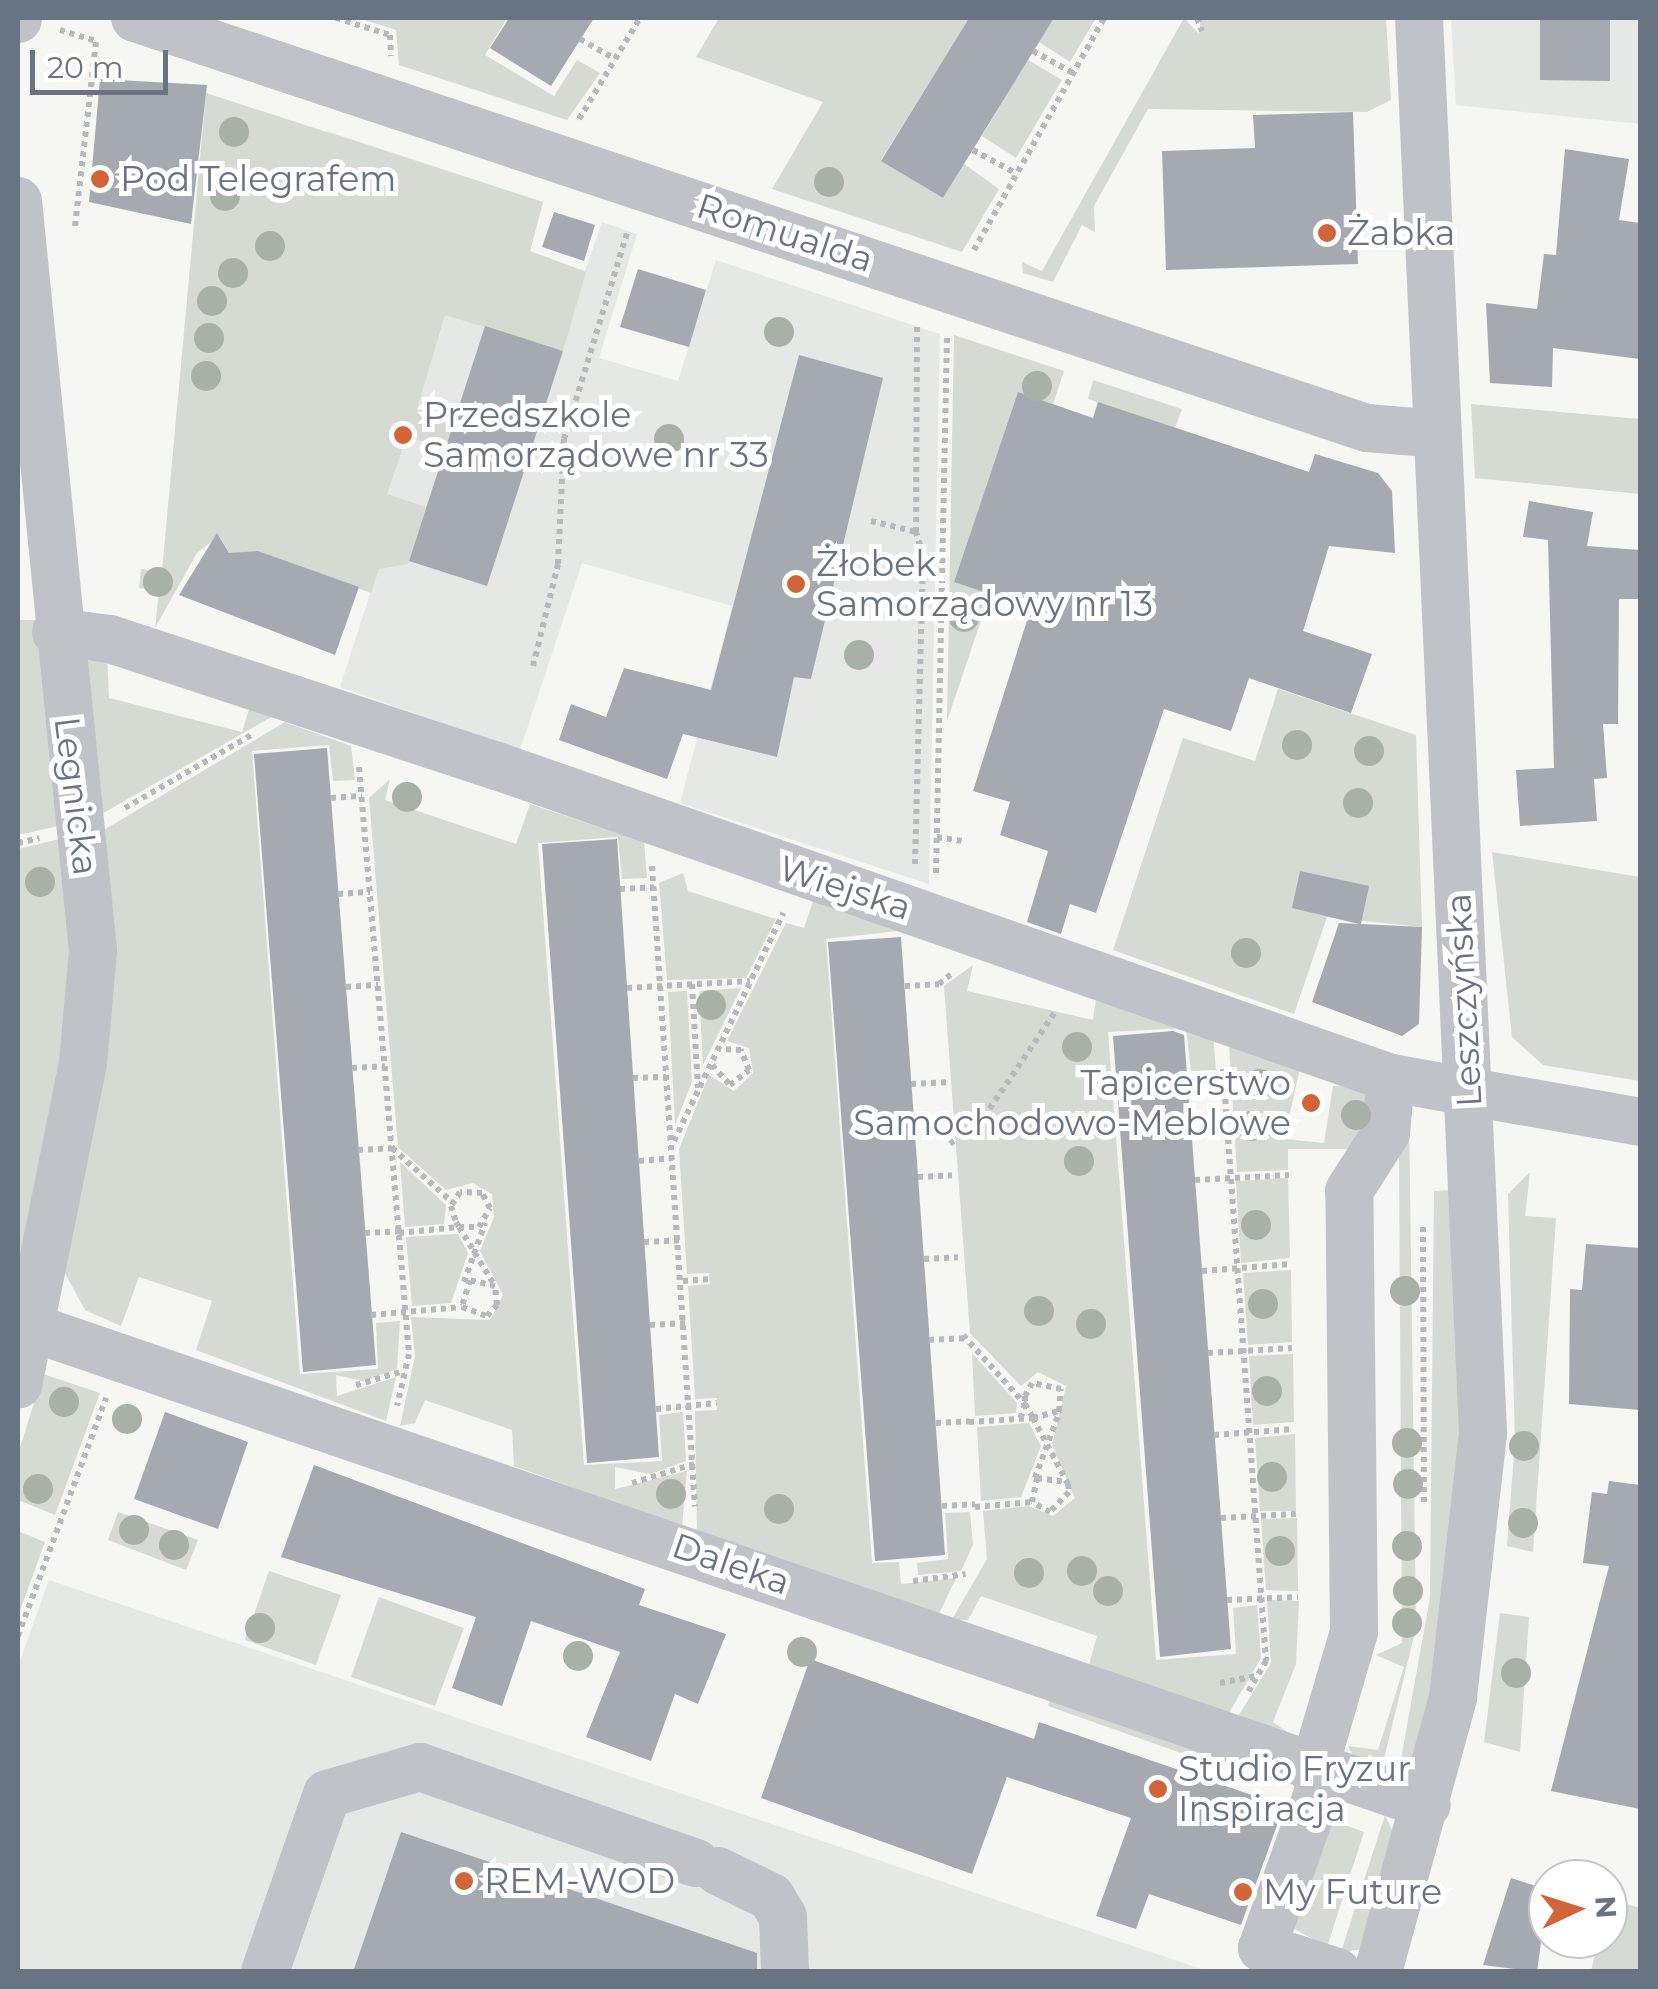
<!DOCTYPE html>
<html>
<head>
<meta charset="utf-8">
<style>
  body { margin:0 }
  #map { position:relative; width:1658px; height:1989px; overflow:hidden; background:#f6f6f3; font-family:Montserrat,sans-serif }
  div>[style] { position:absolute }
  .built>* { inset:0; background:#e6e8e6 }
  .green>* { inset:0; background:#d5dad3 }
  .building>* { inset:0; background:#a4aab0 }
  .path>* { height:6px; margin-top:-3px; transform-origin:0; background:repeating-linear-gradient(90deg,#b7babc 0 5px,transparent 0 10px) }
  .minor>* { height:48px; margin:-24px; padding:0 24px; transform-origin:24px; border-radius:24px; background:#bfc2c6 }
  .trees>* { width:30px; height:30px; margin:-15px; border-radius:50%; background:#a8b1a5 }
  .dots>* { width:28px; height:28px; translate:-50% -50%; box-sizing:border-box; border:5px solid #fff; border-radius:50% }
  span { translate:-50% -50%; white-space:nowrap; text-align:center; line-height:1.15; -webkit-text-stroke:10px #fff; paint-order:stroke }
  .poi-label { font-size:35px; color:#687481 }
  .left { translate:0 -50%; text-align:left }
  .right { translate:-100% -50%; text-align:right }
  .street-label { font-size:35px; color:#687481 }
  .frame { position:absolute; inset:0; border:20px solid #687481; pointer-events:none }
  .north { position:absolute; left:1528px; top:1859px; width:100px; height:100px; box-sizing:border-box; background:#fff; border:2px solid #c3c7cd; border-radius:50%; rotate:86deg; font-size:28px; font-weight:700; line-height:40px; text-align:center; color:#687481 }
  .north::after { content:''; display:block; margin:auto; width:35px; height:45px; background:#d16538; clip-path:polygon(50% 0,100% 100%,50% 72%,0 100%) }
  .scale { position:absolute; left:30px; top:50px; width:138px; height:45px; box-sizing:border-box; border:5px solid #687481; border-top:0; padding-left:12px; font-size:30px; line-height:35px; white-space:nowrap; color:#687481; -webkit-text-stroke:8px #fff; paint-order:stroke }
</style>
</head>
<body>
<div id="map">
  <div class="built">
    <i style="clip-path:polygon(1451px 18px,1640px 18px,1640px 124px,1456px 105px)"></i>
    <i style="clip-path:polygon(327px 131px,543px 202px,530px 251px,585px 271px,602px 222px,637px 234px,599px 358px,678px 381px,716px 260px,940px 334px,929px 884px,680px 803px,732px 606px,582px 563px,520px 750px,340px 687px,378px 569px)"></i>
    <i style="clip-path:polygon(49px 1580px,1207px 1971px,18px 1971px,18px 1666px)"></i>
  </div>
  <div class="green">
    <i style="clip-path:polygon(359px 18px,507px 18px,485px 55px,554px 96px,577px 60px,600px 73px,567px 120px,399px 65px,396px 30px)"></i>
    <i style="clip-path:polygon(719px 18px,969px 18px,881px 160px,943px 198px,964px 164px,999px 189px,962px 252px,772px 189px,823px 102px,696px 57px)"></i>
    <i style="clip-path:polygon(1054px 18px,1096px 18px,1070px 62px,1039px 42px)"></i>
    <i style="clip-path:polygon(1184px 18px,1199px 34px,1201px 18px,1386px 18px,1391px 100px,1367px 112px,1148px 109px,1094px 206px,1095px 232px,1082px 225px,1053px 282px,1023px 273px,1022px 262px,1042px 271px)"></i>
    <i style="clip-path:polygon(1028px 60px,1062px 80px,1016px 158px,982px 136px)"></i>
    <i style="clip-path:polygon(206px 93px,543px 202px,530px 251px,586px 272px,563px 351px,445px 315px,417px 409px,454px 422px,445px 449px,407px 436px,387px 494px,426px 507px,408px 564px,379px 569px,371px 593px,258px 551px,231px 556px,219px 536px,197px 553px,155px 628px,159px 590px,139px 588px,141px 569px,162px 571px)"></i>
    <i style="clip-path:polygon(954px 335px,1064px 371px,1053px 404px,1018px 393px,954px 582px,990px 594px,947px 721px)"></i>
    <i style="clip-path:polygon(1093px 380px,1182px 409px,1175px 428px,1088px 399px)"></i>
    <i style="clip-path:polygon(1471px 404px,1640px 419px,1640px 494px,1475px 478px)"></i>
    <i style="clip-path:polygon(18px 620px,39px 620px,63px 825px,18px 835px)"></i>
    <i style="clip-path:polygon(107px 655px,109px 698px,242px 732px,250px 706px,275px 715px,98px 816px,82px 663px)"></i>
    <i style="clip-path:polygon(1278px 689px,1416px 735px,1422px 927px,1327px 917px,1294px 1014px,1113px 950px,1183px 738px,1255px 761px)"></i>
    <i style="clip-path:polygon(285px 722px,351px 746px,355px 780px,333px 781px,329px 745px,252px 751px,300px 1374px,378px 1369px,376px 1323px,400px 1321px,397px 1369px,363px 1381px,336px 1375px,337px 1396px,396px 1377px,386px 1421px,196px 1350px,212px 1301px,139px 1277px,121px 1326px,85px 1310px,62px 1268px,97px 834px)"></i>
    <i style="clip-path:polygon(390px 779px,385px 800px,516px 844px,530px 804px,644px 842px,647px 878px,622px 879px,618px 837px,538px 843px,584px 1465px,662px 1461px,659px 1415px,683px 1412px,686px 1461px,650px 1474px,615px 1467px,615px 1489px,687px 1471px,682px 1527px,514px 1466px,512px 1430px,425px 1400px,415px 1423px,400px 1426px,415px 1356px,411px 1317px,490px 1320px,503px 1295px,480px 1251px,494px 1217px,492px 1194px,473px 1183px,446px 1190px,398px 1147px,369px 798px)"></i>
    <i style="clip-path:polygon(64px 838px,74px 1000px,18px 1292px,18px 849px)"></i>
    <i style="clip-path:polygon(1492px 852px,1640px 877px,1640px 1081px,1543px 1065px,1512px 1037px)"></i>
    <i style="clip-path:polygon(683px 873px,688px 891px,776px 919px,746px 978px,667px 980px,659px 883px)"></i>
    <i style="clip-path:polygon(813px 901px,907px 930px,826px 939px,872px 1563px,899px 1562px,901px 1584px,956px 1578px,938px 1616px,697px 1531px,695px 1411px,717px 1410px,717px 1398px,695px 1399px,688px 1286px,710px 1284px,709px 1273px,687px 1274px,679px 1149px,709px 1075px,734px 1091px,753px 1073px,749px 1048px,727px 1041px,786px 923px,804px 928px)"></i>
    <i style="clip-path:polygon(973px 965px,967px 991px,1093px 1020px,1096px 999px,1213px 1036px,1216px 1070px,1191px 1071px,1186px 1028px,1108px 1032px,1156px 1660px,1236px 1654px,1233px 1608px,1257px 1605px,1261px 1658px,1226px 1718px,1089px 1665px,1097px 1636px,981px 1596px,968px 1620px,951px 1621px,987px 1559px,983px 1511px,1029px 1506px,1053px 1516px,1075px 1498px,1052px 1445px,1066px 1386px,1038px 1372px,1021px 1386px,970px 1333px,944px 986px)"></i>
    <i style="clip-path:polygon(741px 988px,703px 1065px,699px 991px)"></i>
    <i style="clip-path:polygon(687px 991px,692px 1082px,675px 1125px,668px 992px)"></i>
    <i style="clip-path:polygon(1229px 1045px,1300px 1068px,1284px 1139px,1324px 1143px,1333px 1086px,1366px 1087px,1368px 1149px,1288px 1149px,1288px 1170px,1237px 1172px)"></i>
    <i style="clip-path:polygon(1409px 1111px,1416px 1628px,1381px 1771px,1356px 1761px,1348px 1746px,1378px 1750px,1404px 1667px,1376px 1655px,1402px 1643px,1399px 1152px)"></i>
    <i style="clip-path:polygon(400px 1162px,446px 1205px,444px 1224px,405px 1227px)"></i>
    <i style="clip-path:polygon(1530px 1172px,1525px 1216px,1556px 1218px,1533px 1552px,1507px 1546px,1515px 1441px,1508px 1194px)"></i>
    <i style="clip-path:polygon(1288px 1178px,1290px 1258px,1241px 1263px,1236px 1181px)"></i>
    <i style="clip-path:polygon(1455px 1190px,1460px 1445px,1447px 1616px,1418px 1760px,1398px 1776px,1430px 1597px,1434px 1191px)"></i>
    <i style="clip-path:polygon(458px 1234px,468px 1253px,451px 1303px,412px 1306px,406px 1237px)"></i>
    <i style="clip-path:polygon(1291px 1270px,1292px 1342px,1248px 1345px,1243px 1273px)"></i>
    <i style="clip-path:polygon(972px 1353px,1017px 1403px,1016px 1413px,975px 1416px)"></i>
    <i style="clip-path:polygon(1293px 1354px,1294px 1422px,1253px 1425px,1249px 1356px)"></i>
    <i style="clip-path:polygon(43px 1374px,100px 1393px,55px 1515px,18px 1500px,18px 1454px)"></i>
    <i style="clip-path:polygon(1029px 1423px,1041px 1446px,1021px 1497px,981px 1501px,977px 1427px)"></i>
    <i style="clip-path:polygon(1295px 1434px,1296px 1511px,1260px 1511px,1255px 1438px)"></i>
    <i style="clip-path:polygon(118px 1512px,198px 1540px,186px 1570px,108px 1540px)"></i>
    <i style="clip-path:polygon(970px 1512px,973px 1545px,961px 1571px,918px 1575px,917px 1563px,948px 1559px,945px 1513px)"></i>
    <i style="clip-path:polygon(1297px 1518px,1298px 1591px,1266px 1590px,1261px 1519px)"></i>
    <i style="clip-path:polygon(18px 1531px,45px 1542px,18px 1616px)"></i>
    <i style="clip-path:polygon(269px 1571px,341px 1595px,316px 1665px,245px 1640px)"></i>
    <i style="clip-path:polygon(379px 1597px,464px 1628px,435px 1706px,351px 1677px)"></i>
    <i style="clip-path:polygon(1267px 1600px,1299px 1601px,1296px 1664px,1273px 1722px,1293px 1736px,1234px 1723px,1271px 1663px)"></i>
    <i style="clip-path:polygon(1500px 1613px,1529px 1617px,1520px 1752px,1484px 1742px)"></i>
    <i style="clip-path:polygon(1052px 1693px,1210px 1749px,1198px 1759px,1048px 1706px)"></i>
    <i style="clip-path:polygon(1385px 1815px,1394px 1834px,1364px 1949px,1341px 1952px)"></i>
    <i style="clip-path:polygon(1322px 1817px,1364px 1832px,1327px 1947px,1288px 1925px)"></i>
    <i style="clip-path:polygon(1609px 1899px,1640px 1908px,1640px 1971px,1591px 1971px,1599px 1939px,1608px 1939px)"></i>
  </div>
  <div class="building">
    <i style="clip-path:polygon(509px 18px,594px 18px,551px 86px,490px 48px)"></i>
    <i style="clip-path:polygon(969px 18px,1054px 18px,943px 198px,881px 161px)"></i>
    <i style="clip-path:polygon(1540px 18px,1610px 18px,1610px 81px,1540px 80px)"></i>
    <i style="clip-path:polygon(100px 79px,207px 85px,191px 224px,89px 202px)"></i>
    <i style="clip-path:polygon(1353px 112px,1358px 264px,1166px 270px,1162px 151px,1255px 148px,1253px 115px)"></i>
    <i style="clip-path:polygon(1565px 149px,1629px 159px,1619px 220px,1640px 223px,1640px 359px,1553px 348px,1552px 387px,1490px 383px,1486px 303px,1537px 309px,1544px 254px,1556px 255px)"></i>
    <i style="clip-path:polygon(554px 212px,595px 225px,584px 261px,542px 247px)"></i>
    <i style="clip-path:polygon(638px 269px,706px 290px,689px 347px,620px 327px)"></i>
    <i style="clip-path:polygon(485px 326px,563px 351px,487px 586px,409px 561px)"></i>
    <i style="clip-path:polygon(799px 355px,883px 378px,811px 679px,794px 677px,777px 757px,683px 734px,667px 779px,559px 740px,571px 704px,606px 717px,624px 668px,711px 690px)"></i>
    <i style="clip-path:polygon(1018px 392px,1093px 418px,1098px 402px,1309px 472px,1315px 454px,1378px 473px,1392px 491px,1395px 553px,1329px 546px,1303px 631px,1372px 654px,1351px 713px,1249px 678px,1231px 731px,1164px 709px,1096px 913px,1070px 904px,1061px 934px,1027px 922px,1048px 851px,1000px 835px,1010px 802px,973px 791px,1031px 608px,954px 582px)"></i>
    <i style="clip-path:polygon(1529px 501px,1593px 512px,1587px 546px,1640px 550px,1640px 599px,1619px 599px,1618px 724px,1603px 724px,1607px 778px,1594px 779px,1597px 821px,1520px 826px,1516px 770px,1554px 768px,1548px 540px,1523px 537px)"></i>
    <i style="clip-path:polygon(217px 533px,229px 553px,258px 551px,359px 587px,335px 655px,179px 595px)"></i>
    <i style="clip-path:polygon(327px 748px,376px 1365px,303px 1372px,254px 754px)"></i>
    <i style="clip-path:polygon(617px 839px,659px 1457px,587px 1463px,542px 844px)"></i>
    <i style="clip-path:polygon(1300px 871px,1369px 886px,1361px 924px,1422px 927px,1419px 1024px,1402px 1036px,1312px 1002px,1339px 923px,1359px 924px,1292px 908px)"></i>
    <i style="clip-path:polygon(901px 937px,945px 1555px,875px 1561px,828px 942px)"></i>
    <i style="clip-path:polygon(1173px 1031px,1184px 1035px,1231px 1649px,1160px 1657px,1113px 1036px)"></i>
    <i style="clip-path:polygon(1586px 1244px,1640px 1248px,1640px 1410px,1569px 1404px,1570px 1289px,1582px 1290px)"></i>
    <i style="clip-path:polygon(165px 1412px,248px 1442px,218px 1529px,134px 1499px)"></i>
    <i style="clip-path:polygon(314px 1465px,645px 1589px,639px 1605px,726px 1634px,698px 1704px,675px 1694px,651px 1761px,586px 1737px,620px 1652px,531px 1621px,502px 1706px,452px 1688px,476px 1617px,281px 1557px)"></i>
    <i style="clip-path:polygon(1609px 1481px,1640px 1485px,1640px 1809px,1551px 1791px,1609px 1566px,1583px 1563px,1592px 1492px,1607px 1494px)"></i>
    <i style="clip-path:polygon(810px 1659px,1034px 1739px,1039px 1722px,1284px 1806px,1241px 1925px,1149px 1894px,1136px 1929px,1096px 1916px,1131px 1818px,1007px 1777px,972px 1874px,761px 1798px)"></i>
    <i style="clip-path:polygon(401px 1832px,757px 1953px,757px 1972px,353px 1972px)"></i>
    <i style="clip-path:polygon(1511px 1878px,1548px 1890px,1537px 1972px,1483px 1965px)"></i>
  </div>
  <div class="path">
    <i style="left:336px;top:18px;width:57px;rotate:17.5deg"></i>
    <i style="left:390px;top:35px;width:21px;rotate:87deg"></i>
    <i style="left:1197px;top:18px;width:14px;rotate:69deg"></i>
    <i style="left:60px;top:30px;width:38px;rotate:17deg"></i>
    <i style="left:580px;top:39px;width:40px;rotate:29.7deg"></i>
    <i style="left:1033px;top:51px;width:46px;rotate:28.8deg"></i>
    <i style="left:579px;top:119px;width:118px;rotate:-58.9deg"></i>
    <i style="left:973px;top:150px;width:50px;rotate:28.6deg"></i>
    <i style="left:75px;top:226px;width:185px;rotate:-83.5deg"></i>
    <i style="left:974px;top:250px;width:266px;rotate:-60.7deg"></i>
    <i style="left:871px;top:521px;width:46px;rotate:13.7deg"></i>
    <i style="left:916px;top:532px;width:205px;rotate:-89.7deg"></i>
    <i style="left:533px;top:666px;width:105px;rotate:-76.2deg"></i>
    <i style="left:558px;top:564px;width:125px;rotate:-87.3deg"></i>
    <i style="left:564px;top:439px;width:219px;rotate:-73deg"></i>
    <i style="left:359px;top:767px;width:589px;rotate:85.13deg"></i>
    <i style="left:409px;top:1354px;width:53px;rotate:103deg"></i>
    <i style="left:331px;top:798px;width:31px;rotate:-4deg"></i>
    <i style="left:125px;top:808px;width:148px;rotate:-30deg"></i>
    <i style="left:937px;top:837px;width:25px;rotate:9deg"></i>
    <i style="left:18px;top:843px;width:22px;rotate:-13deg"></i>
    <i style="left:915px;top:864px;width:309px;rotate:-88.5deg"></i>
    <i style="left:923px;top:555px;width:24px;rotate:-107deg"></i>
    <i style="left:652px;top:866px;width:642px;rotate:86.16deg"></i>
    <i style="left:936px;top:873px;width:538px;rotate:-88.83deg"></i>
    <i style="left:620px;top:889px;width:34px;rotate:-3deg"></i>
    <i style="left:338px;top:894px;width:32px;rotate:-4deg"></i>
    <i style="left:692px;top:984px;width:104px;rotate:86.7deg"></i>
    <i style="left:905px;top:986px;width:34px;rotate:-3deg"></i>
    <i style="left:939px;top:984px;width:19px;rotate:-39deg"></i>
    <i style="left:346px;top:987px;width:32px;rotate:-4deg"></i>
    <i style="left:627px;top:988px;width:123px;rotate:-3.3deg"></i>
    <i style="left:712px;top:1065px;width:27px;rotate:48deg"></i>
    <i style="left:730px;top:1085px;width:24px;rotate:-38deg"></i>
    <i style="left:749px;top:1070px;width:22px;rotate:-112deg"></i>
    <i style="left:741px;top:1050px;width:22px;rotate:-177deg"></i>
    <i style="left:352px;top:1068px;width:33px;rotate:-3deg"></i>
    <i style="left:1223px;top:1069px;width:594px;rotate:85.85deg"></i>
    <i style="left:1266px;top:1661px;width:39px;rotate:120deg"></i>
    <i style="left:633px;top:1078px;width:33px;rotate:-2deg"></i>
    <i style="left:1187px;top:1082px;width:37px;rotate:-5deg"></i>
    <i style="left:911px;top:1084px;width:35px;rotate:-3deg"></i>
    <i style="left:674px;top:1141px;width:253px;rotate:-64.4deg"></i>
    <i style="left:950px;top:1144px;width:43px;rotate:-38.5deg"></i>
    <i style="left:984px;top:1117px;width:130px;rotate:-55.9deg"></i>
    <i style="left:358px;top:1150px;width:34px;rotate:-3deg"></i>
    <i style="left:392px;top:1148px;width:81px;rotate:42deg"></i>
    <i style="left:639px;top:1161px;width:34px;rotate:-5deg"></i>
    <i style="left:918px;top:1177px;width:34px;rotate:-3deg"></i>
    <i style="left:1195px;top:1180px;width:94px;rotate:-3deg"></i>
    <i style="left:1423px;top:1227px;width:278px;rotate:89.8deg"></i>
    <i style="left:365px;top:1233px;width:34px;rotate:-3deg"></i>
    <i style="left:399px;top:1233px;width:60px;rotate:-5.7deg"></i>
    <i style="left:459px;top:1227px;width:20px"></i>
    <i style="left:479px;top:1227px;width:22px;rotate:-60deg"></i>
    <i style="left:490px;top:1208px;width:17px;rotate:-118deg"></i>
    <i style="left:482px;top:1193px;width:22px;rotate:-177deg"></i>
    <i style="left:460px;top:1192px;width:17px;rotate:123deg"></i>
    <i style="left:451px;top:1206px;width:17px;rotate:73deg"></i>
    <i style="left:456px;top:1222px;width:6px;rotate:59deg"></i>
    <i style="left:459px;top:1227px;width:69px;rotate:58.6deg"></i>
    <i style="left:644px;top:1242px;width:35px;rotate:-3deg"></i>
    <i style="left:924px;top:1259px;width:34px;rotate:-3deg"></i>
    <i style="left:1202px;top:1271px;width:88px;rotate:-4.5deg"></i>
    <i style="left:683px;top:1281px;width:27px;rotate:-4deg"></i>
    <i style="left:464px;top:1282px;width:63px;rotate:-70.4deg"></i>
    <i style="left:371px;top:1315px;width:91px;rotate:-5deg"></i>
    <i style="left:462px;top:1307px;width:27px;rotate:20deg"></i>
    <i style="left:487px;top:1316px;width:15px;rotate:-48deg"></i>
    <i style="left:497px;top:1305px;width:19px;rotate:-96deg"></i>
    <i style="left:495px;top:1286px;width:26px;rotate:-167deg"></i>
    <i style="left:470px;top:1280px;width:28px;rotate:107deg"></i>
    <i style="left:650px;top:1325px;width:36px;rotate:-3deg"></i>
    <i style="left:963px;top:1335px;width:93px;rotate:48.1deg"></i>
    <i style="left:1025px;top:1404px;width:16px;rotate:60deg"></i>
    <i style="left:1033px;top:1418px;width:27px;rotate:-15deg"></i>
    <i style="left:1059px;top:1411px;width:22px;rotate:-85deg"></i>
    <i style="left:1061px;top:1389px;width:30px;rotate:-168deg"></i>
    <i style="left:1032px;top:1383px;width:15px;rotate:118deg"></i>
    <i style="left:1025px;top:1396px;width:8px;rotate:90deg"></i>
    <i style="left:1025px;top:1404px;width:16px;rotate:108deg"></i>
    <i style="left:929px;top:1340px;width:35px;rotate:-3deg"></i>
    <i style="left:1208px;top:1353px;width:84px;rotate:-3.4deg"></i>
    <i style="left:356px;top:1385px;width:50px;rotate:-16.3deg"></i>
    <i style="left:656px;top:1409px;width:61px;rotate:-5.6deg"></i>
    <i style="left:969px;top:1422px;width:64px;rotate:-3.6deg"></i>
    <i style="left:1033px;top:1418px;width:75px;rotate:62.1deg"></i>
    <i style="left:1068px;top:1484px;width:8px;rotate:83deg"></i>
    <i style="left:1069px;top:1492px;width:28px;rotate:134deg"></i>
    <i style="left:1050px;top:1512px;width:21px;rotate:-151deg"></i>
    <i style="left:1032px;top:1502px;width:25px;rotate:-78deg"></i>
    <i style="left:1037px;top:1478px;width:29px;rotate:8deg"></i>
    <i style="left:936px;top:1423px;width:33px;rotate:-3deg"></i>
    <i style="left:1214px;top:1435px;width:80px;rotate:-4.3deg"></i>
    <i style="left:1035px;top:1478px;width:72px;rotate:-69.8deg"></i>
    <i style="left:632px;top:1483px;width:65px;rotate:-17deg"></i>
    <i style="left:942px;top:1506px;width:33px;rotate:-3deg"></i>
    <i style="left:975px;top:1507px;width:57px;rotate:-5deg"></i>
    <i style="left:1221px;top:1518px;width:75px;rotate:-3.1deg"></i>
    <i style="left:913px;top:1581px;width:53px;rotate:-7.5deg"></i>
    <i style="left:1227px;top:1600px;width:71px;rotate:-2.4deg"></i>
    <i style="left:18px;top:1636px;width:254px;rotate:-69.7deg"></i>
    <i style="left:1220px;top:1683px;width:38px;rotate:-11deg"></i>
  </div>
  <div class="minor">
    <i style="left:135px;top:18px;width:1298px;rotate:18.41deg"></i>
    <i style="left:1367px;top:428px;width:71px;rotate:4.8deg"></i>
    <i style="left:18px;top:19px;width:1px;rotate:-90deg"></i>
    <i style="left:18px;top:201px;width:754px;rotate:84.29deg"></i>
    <i style="left:93px;top:951px;width:112px;rotate:95.1deg"></i>
    <i style="left:83px;top:1063px;width:328px;rotate:101.4deg"></i>
    <i style="left:56px;top:632px;width:54px;rotate:7.4deg"></i>
    <i style="left:110px;top:639px;width:407px;rotate:18.2deg"></i>
    <i style="left:497px;top:766px;width:947px;rotate:19.24deg"></i>
    <i style="left:1391px;top:1078px;width:253px;rotate:10deg"></i>
    <i style="left:33px;top:1328px;width:1473px;rotate:18.89deg"></i>
    <i style="left:1313px;top:1772px;width:146px;rotate:-73.7deg"></i>
    <i style="left:1354px;top:1632px;width:441px;rotate:-90.6deg"></i>
    <i style="left:1349px;top:1191px;width:69px;rotate:-57.5deg"></i>
    <i style="left:1386px;top:1133px;width:55px;rotate:-84.8deg"></i>
    <i style="left:1324px;top:1776px;width:183px;rotate:109.8deg"></i>
    <i style="left:1262px;top:1948px;width:79px;rotate:17.7deg"></i>
    <i style="left:718px;top:1871px;width:59px;rotate:26.1deg"></i>
    <i style="left:771px;top:1897px;width:23px;rotate:59deg"></i>
    <i style="left:783px;top:1917px;width:55px;rotate:87.9deg"></i>
    <i style="left:265px;top:1972px;width:188px;rotate:-70.8deg"></i>
    <i style="left:327px;top:1794px;width:97px;rotate:-16.2deg"></i>
    <i style="left:420px;top:1767px;width:292px;rotate:19.2deg"></i>
    <i style="left:1378px;top:1972px;width:285px;rotate:-74.7deg"></i>
    <i style="left:1453px;top:1697px;width:267px;rotate:-83.5deg"></i>
    <i style="left:1483px;top:1432px;width:1415px;rotate:-92.59deg"></i>
  </div>
  <div class="trees">
    <i style="left:234px;top:132px"></i>
    <i style="left:829px;top:182px"></i>
    <i style="left:225px;top:196px"></i>
    <i style="left:270px;top:246px"></i>
    <i style="left:233px;top:273px"></i>
    <i style="left:212px;top:301px"></i>
    <i style="left:779px;top:332px"></i>
    <i style="left:209px;top:338px"></i>
    <i style="left:206px;top:376px"></i>
    <i style="left:1037px;top:386px"></i>
    <i style="left:669px;top:439px"></i>
    <i style="left:158px;top:582px"></i>
    <i style="left:964px;top:617px"></i>
    <i style="left:859px;top:655px"></i>
    <i style="left:1297px;top:745px"></i>
    <i style="left:1369px;top:751px"></i>
    <i style="left:407px;top:797px"></i>
    <i style="left:1358px;top:803px"></i>
    <i style="left:40px;top:882px"></i>
    <i style="left:1246px;top:953px"></i>
    <i style="left:711px;top:1005px"></i>
    <i style="left:1077px;top:1047px"></i>
    <i style="left:1259px;top:1084px"></i>
    <i style="left:1356px;top:1115px"></i>
    <i style="left:1252px;top:1126px"></i>
    <i style="left:1079px;top:1161px"></i>
    <i style="left:1256px;top:1225px"></i>
    <i style="left:1405px;top:1291px"></i>
    <i style="left:1263px;top:1304px"></i>
    <i style="left:1039px;top:1311px"></i>
    <i style="left:1091px;top:1324px"></i>
    <i style="left:1267px;top:1391px"></i>
    <i style="left:64px;top:1402px"></i>
    <i style="left:127px;top:1419px"></i>
    <i style="left:1407px;top:1443px"></i>
    <i style="left:1524px;top:1446px"></i>
    <i style="left:1272px;top:1477px"></i>
    <i style="left:1408px;top:1484px"></i>
    <i style="left:38px;top:1489px"></i>
    <i style="left:671px;top:1494px"></i>
    <i style="left:779px;top:1509px"></i>
    <i style="left:1523px;top:1523px"></i>
    <i style="left:134px;top:1530px"></i>
    <i style="left:174px;top:1545px"></i>
    <i style="left:1407px;top:1546px"></i>
    <i style="left:1280px;top:1551px"></i>
    <i style="left:1082px;top:1571px"></i>
    <i style="left:1029px;top:1573px"></i>
    <i style="left:1108px;top:1591px"></i>
    <i style="left:1408px;top:1591px"></i>
    <i style="left:1407px;top:1623px"></i>
    <i style="left:260px;top:1628px"></i>
    <i style="left:802px;top:1652px"></i>
    <i style="left:578px;top:1656px"></i>
    <i style="left:1516px;top:1673px"></i>
  </div>
  <div class="dots">
    <i style="left:100px;top:179px;background:#d16538"></i>
    <i style="left:1327px;top:233px;background:#d16538"></i>
    <i style="left:403px;top:435px;background:#d16538"></i>
    <i style="left:796px;top:584px;background:#d16538"></i>
    <i style="left:1311px;top:1103px;background:#d16538"></i>
    <i style="left:1158px;top:1789px;background:#d16538"></i>
    <i style="left:464px;top:1881px;background:#d16538"></i>
    <i style="left:1243px;top:1892px;background:#d16538"></i>
  </div>
  <div class="poi-label">
    <span class="left" style="left:120px;top:179px">Pod Telegrafem</span>
    <span class="left" style="left:1347px;top:233px">Żabka</span>
    <span class="left" style="left:423px;top:435px">Przedszkole<br>Samorządowe nr 33</span>
    <span class="left" style="left:816px;top:584px">Żłobek<br>Samorządowy nr 13</span>
    <span class="right" style="left:1291px;top:1103px">Tapicerstwo<br>Samochodowo-Meblowe</span>
    <span class="left" style="left:1178px;top:1789px">Studio Fryzur<br>Inspiracja</span>
    <span class="left" style="left:484px;top:1881px">REM-WOD</span>
    <span class="left" style="left:1263px;top:1892px">My Future</span>
  </div>
  <div class="street-label">
    <span style="left:785px;top:233px;rotate:18deg">Romualda</span>
    <span style="left:76px;top:796px;rotate:83deg">Legnicka</span>
    <span style="left:845px;top:888px;rotate:18deg">Wiejska</span>
    <span style="left:1464px;top:1000px;rotate:-93deg">Leszczyńska</span>
    <span style="left:731px;top:1564px;rotate:19deg">Daleka</span>
  </div>
  <div class="frame"></div>
  <div class="north">N</div>
  <div class="scale">20 m</div>
</div>
</body>
</html>
